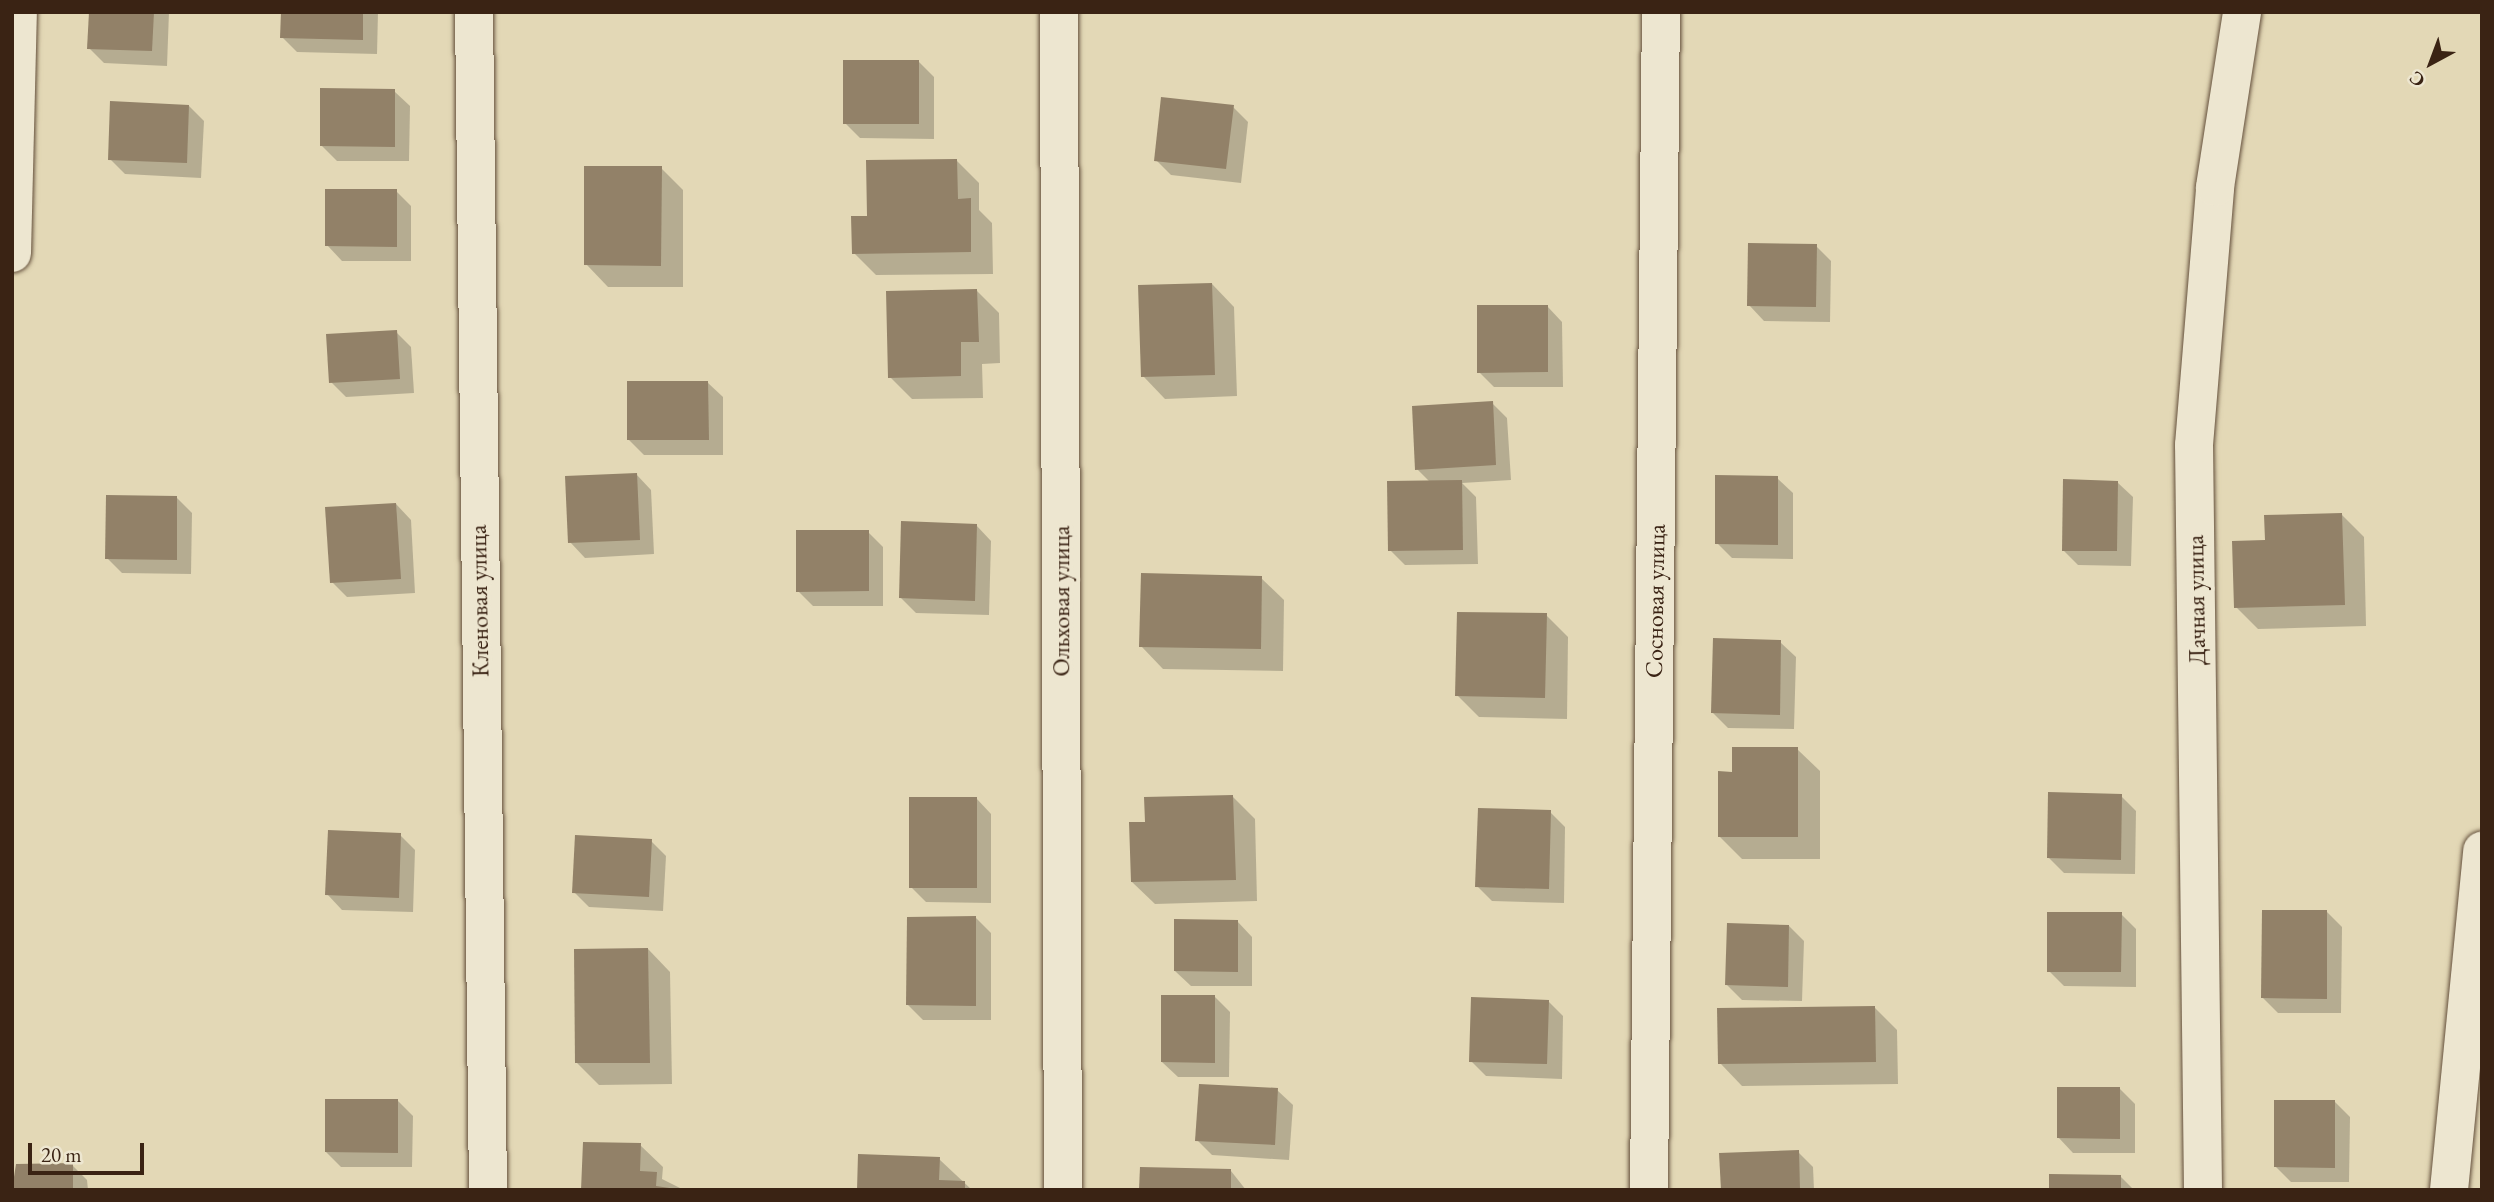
<!DOCTYPE html>
<html>
<head>
<meta charset="utf-8">
<style>
  body { margin:0 }
  #map { position:relative; width:2494px; height:1202px; overflow:hidden; background:#e3d8b6; font-family:"EB Garamond",serif }
  div>[style] { position:absolute }
  .shadow>* { inset:0; background:#0003 }
  .building>* { inset:0; background:#928168 }
  .roads { filter:drop-shadow(0 0 2px #64503c) drop-shadow(0 0 2px #64503c) }
  .minor>* { height:38px; margin:-19px; padding:0 19px; transform-origin:19px; border-radius:19px; background:#ede6d0 }
  span { translate:-50% -50%; white-space:nowrap; text-align:center; line-height:1.15; -webkit-text-stroke:7px #ede6d0; paint-order:stroke }
  .street-label { font-size:24px; color:#3a2314 }
  .frame { position:absolute; inset:0; border:14px solid #3a2314; pointer-events:none }
  .north { position:absolute; left:2396px; top:28px; width:70px; height:70px; -webkit-text-stroke:5px #ede6d0; paint-order:stroke; rotate:221deg; font-size:19px; font-weight:700; line-height:28px; text-align:center; color:#3a2314 }
  .north::after { content:''; display:block; margin:auto; width:24px; height:32px; background:#3a2314; clip-path:polygon(50% 0,100% 100%,50% 72%,0 100%) }
  .scale { position:absolute; left:28px; top:1143px; width:116px; height:32px; box-sizing:border-box; border:4px solid #3a2314; border-top:0; padding-left:9px; font-size:21px; line-height:24px; white-space:nowrap; color:#3a2314; -webkit-text-stroke:5px #ede6d0; paint-order:stroke }
</style>
</head>
<body>
<div id="map">
  <div class="shadow">
    <i style="clip-path:polygon(90px 12px,169px 12px,167px 66px,104px 63px,89px 48px)"></i>
    <i style="clip-path:polygon(282px 12px,378px 12px,377px 54px,297px 52px,282px 37px)"></i>
    <i style="clip-path:polygon(919px 62px,934px 77px,934px 139px,860px 138px,845px 123px)"></i>
    <i style="clip-path:polygon(394px 91px,410px 106px,409px 161px,337px 161px,322px 146px)"></i>
    <i style="clip-path:polygon(189px 106px,204px 121px,201px 178px,125px 174px,110px 159px)"></i>
    <i style="clip-path:polygon(1233px 107px,1248px 122px,1241px 183px,1171px 175px,1156px 160px)"></i>
    <i style="clip-path:polygon(956px 160px,979px 183px,979px 210px,992px 223px,993px 274px,876px 275px,854px 253px,869px 218px)"></i>
    <i style="clip-path:polygon(661px 168px,683px 190px,683px 287px,608px 287px,586px 264px)"></i>
    <i style="clip-path:polygon(396px 191px,411px 206px,411px 261px,342px 261px,327px 245px)"></i>
    <i style="clip-path:polygon(1816px 246px,1831px 261px,1830px 322px,1764px 321px,1749px 305px)"></i>
    <i style="clip-path:polygon(1212px 284px,1234px 307px,1237px 396px,1165px 399px,1143px 376px)"></i>
    <i style="clip-path:polygon(977px 291px,999px 313px,1000px 363px,982px 364px,983px 398px,912px 399px,890px 377px)"></i>
    <i style="clip-path:polygon(1547px 306px,1562px 322px,1563px 387px,1494px 387px,1479px 372px)"></i>
    <i style="clip-path:polygon(396px 332px,411px 347px,414px 393px,346px 397px,331px 382px)"></i>
    <i style="clip-path:polygon(707px 382px,723px 397px,723px 455px,644px 455px,629px 440px)"></i>
    <i style="clip-path:polygon(1492px 403px,1507px 418px,1511px 480px,1462px 483px,1476px 497px,1478px 564px,1405px 565px,1390px 550px,1430px 482px,1417px 469px)"></i>
    <i style="clip-path:polygon(636px 474px,651px 490px,654px 554px,585px 558px,570px 542px)"></i>
    <i style="clip-path:polygon(1777px 478px,1793px 493px,1793px 559px,1732px 558px,1717px 543px)"></i>
    <i style="clip-path:polygon(2117px 482px,2133px 497px,2131px 566px,2078px 565px,2063px 550px)"></i>
    <i style="clip-path:polygon(176px 497px,192px 513px,191px 574px,122px 573px,107px 558px)"></i>
    <i style="clip-path:polygon(396px 504px,411px 520px,415px 593px,347px 597px,332px 582px)"></i>
    <i style="clip-path:polygon(2342px 515px,2364px 537px,2366px 626px,2258px 629px,2236px 607px,2267px 542px)"></i>
    <i style="clip-path:polygon(976px 525px,991px 541px,989px 615px,916px 613px,901px 598px)"></i>
    <i style="clip-path:polygon(868px 532px,883px 547px,883px 606px,813px 606px,798px 591px)"></i>
    <i style="clip-path:polygon(1261px 578px,1284px 600px,1283px 671px,1163px 669px,1141px 646px)"></i>
    <i style="clip-path:polygon(1546px 615px,1568px 637px,1567px 719px,1479px 717px,1457px 695px)"></i>
    <i style="clip-path:polygon(1780px 642px,1796px 657px,1794px 729px,1728px 728px,1713px 713px)"></i>
    <i style="clip-path:polygon(1797px 749px,1820px 771px,1820px 859px,1742px 859px,1720px 837px,1734px 773px)"></i>
    <i style="clip-path:polygon(2121px 796px,2136px 811px,2135px 874px,2064px 873px,2049px 858px)"></i>
    <i style="clip-path:polygon(1233px 797px,1255px 819px,1257px 901px,1155px 904px,1132px 882px,1146px 823px)"></i>
    <i style="clip-path:polygon(976px 798px,991px 814px,991px 903px,926px 902px,911px 887px)"></i>
    <i style="clip-path:polygon(1550px 812px,1565px 827px,1564px 903px,1492px 901px,1477px 886px)"></i>
    <i style="clip-path:polygon(400px 835px,415px 850px,413px 912px,342px 910px,327px 894px)"></i>
    <i style="clip-path:polygon(651px 841px,666px 856px,663px 911px,589px 907px,574px 892px)"></i>
    <i style="clip-path:polygon(2327px 912px,2342px 927px,2341px 1013px,2278px 1013px,2263px 998px)"></i>
    <i style="clip-path:polygon(2121px 914px,2136px 929px,2136px 987px,2064px 986px,2049px 971px)"></i>
    <i style="clip-path:polygon(976px 918px,991px 933px,991px 1020px,923px 1020px,908px 1005px)"></i>
    <i style="clip-path:polygon(1237px 921px,1252px 937px,1252px 986px,1191px 986px,1175px 971px)"></i>
    <i style="clip-path:polygon(1789px 926px,1804px 941px,1802px 1001px,1742px 1000px,1727px 985px)"></i>
    <i style="clip-path:polygon(648px 949px,670px 972px,672px 1084px,599px 1085px,577px 1063px)"></i>
    <i style="clip-path:polygon(1214px 996px,1230px 1012px,1229px 1077px,1178px 1077px,1162px 1062px)"></i>
    <i style="clip-path:polygon(1548px 1001px,1563px 1016px,1562px 1079px,1486px 1076px,1471px 1061px)"></i>
    <i style="clip-path:polygon(1874px 1007px,1897px 1030px,1898px 1084px,1742px 1086px,1720px 1063px)"></i>
    <i style="clip-path:polygon(2120px 1089px,2135px 1104px,2135px 1153px,2073px 1153px,2058px 1137px)"></i>
    <i style="clip-path:polygon(1277px 1090px,1293px 1105px,1289px 1160px,1212px 1155px,1197px 1140px)"></i>
    <i style="clip-path:polygon(398px 1101px,413px 1116px,412px 1167px,341px 1167px,326px 1152px)"></i>
    <i style="clip-path:polygon(2335px 1102px,2350px 1117px,2349px 1182px,2291px 1182px,2276px 1167px)"></i>
    <i style="clip-path:polygon(640px 1145px,663px 1167px,662px 1179px,684px 1190px,583px 1190px)"></i>
    <i style="clip-path:polygon(1798px 1152px,1813px 1167px,1814px 1190px,1722px 1190px)"></i>
    <i style="clip-path:polygon(939px 1159px,972px 1190px,859px 1190px)"></i>
    <i style="clip-path:polygon(72px 1165px,87px 1180px,88px 1190px,12px 1190px)"></i>
    <i style="clip-path:polygon(1231px 1171px,1246px 1190px,1141px 1190px)"></i>
    <i style="clip-path:polygon(2121px 1177px,2134px 1190px,2050px 1190px)"></i>
  </div>
  <div class="building">
    <i style="clip-path:polygon(89px 12px,154px 12px,152px 51px,87px 49px)"></i>
    <i style="clip-path:polygon(281px 12px,363px 12px,363px 40px,280px 38px)"></i>
    <i style="clip-path:polygon(843px 60px,919px 60px,919px 124px,843px 124px)"></i>
    <i style="clip-path:polygon(320px 88px,395px 89px,395px 147px,320px 146px)"></i>
    <i style="clip-path:polygon(1161px 97px,1234px 105px,1226px 169px,1154px 161px)"></i>
    <i style="clip-path:polygon(110px 101px,189px 105px,187px 163px,108px 160px)"></i>
    <i style="clip-path:polygon(957px 159px,958px 199px,971px 198px,971px 252px,852px 254px,851px 216px,867px 216px,866px 160px)"></i>
    <i style="clip-path:polygon(584px 166px,662px 166px,661px 266px,584px 265px)"></i>
    <i style="clip-path:polygon(325px 189px,397px 189px,397px 247px,325px 246px)"></i>
    <i style="clip-path:polygon(1748px 243px,1817px 244px,1816px 307px,1747px 306px)"></i>
    <i style="clip-path:polygon(1212px 283px,1215px 375px,1141px 377px,1138px 285px)"></i>
    <i style="clip-path:polygon(977px 289px,979px 342px,961px 342px,961px 376px,888px 378px,886px 291px)"></i>
    <i style="clip-path:polygon(1477px 305px,1548px 305px,1548px 372px,1477px 373px)"></i>
    <i style="clip-path:polygon(397px 330px,400px 379px,329px 383px,326px 334px)"></i>
    <i style="clip-path:polygon(627px 381px,708px 381px,709px 440px,627px 440px)"></i>
    <i style="clip-path:polygon(1493px 401px,1496px 465px,1415px 470px,1412px 406px)"></i>
    <i style="clip-path:polygon(637px 473px,640px 540px,568px 543px,565px 476px)"></i>
    <i style="clip-path:polygon(1715px 475px,1778px 476px,1778px 545px,1715px 544px)"></i>
    <i style="clip-path:polygon(2063px 479px,2118px 481px,2117px 551px,2062px 551px)"></i>
    <i style="clip-path:polygon(1462px 480px,1463px 550px,1388px 551px,1387px 481px)"></i>
    <i style="clip-path:polygon(106px 495px,177px 496px,177px 560px,105px 559px)"></i>
    <i style="clip-path:polygon(396px 503px,401px 579px,330px 583px,325px 507px)"></i>
    <i style="clip-path:polygon(2342px 513px,2345px 605px,2234px 608px,2232px 541px,2265px 540px,2264px 515px)"></i>
    <i style="clip-path:polygon(901px 521px,977px 524px,975px 601px,899px 598px)"></i>
    <i style="clip-path:polygon(796px 530px,869px 530px,869px 591px,796px 592px)"></i>
    <i style="clip-path:polygon(1141px 573px,1262px 576px,1261px 649px,1139px 647px)"></i>
    <i style="clip-path:polygon(1457px 612px,1547px 613px,1545px 698px,1455px 696px)"></i>
    <i style="clip-path:polygon(1713px 638px,1781px 640px,1780px 715px,1711px 713px)"></i>
    <i style="clip-path:polygon(1732px 747px,1798px 747px,1798px 837px,1718px 837px,1718px 771px,1732px 772px)"></i>
    <i style="clip-path:polygon(2048px 792px,2122px 794px,2121px 860px,2047px 858px)"></i>
    <i style="clip-path:polygon(1233px 795px,1236px 880px,1131px 882px,1129px 822px,1145px 822px,1144px 797px)"></i>
    <i style="clip-path:polygon(909px 797px,977px 797px,977px 888px,909px 888px)"></i>
    <i style="clip-path:polygon(1478px 808px,1551px 810px,1549px 889px,1475px 887px)"></i>
    <i style="clip-path:polygon(328px 830px,401px 833px,399px 898px,325px 895px)"></i>
    <i style="clip-path:polygon(575px 835px,652px 839px,649px 897px,572px 893px)"></i>
    <i style="clip-path:polygon(2262px 910px,2327px 910px,2327px 999px,2261px 998px)"></i>
    <i style="clip-path:polygon(2047px 912px,2122px 912px,2121px 972px,2047px 972px)"></i>
    <i style="clip-path:polygon(976px 916px,976px 1006px,906px 1005px,907px 917px)"></i>
    <i style="clip-path:polygon(1174px 919px,1238px 920px,1238px 972px,1174px 971px)"></i>
    <i style="clip-path:polygon(1727px 923px,1789px 925px,1788px 987px,1725px 985px)"></i>
    <i style="clip-path:polygon(648px 948px,650px 1063px,575px 1063px,574px 949px)"></i>
    <i style="clip-path:polygon(1161px 995px,1215px 995px,1215px 1063px,1161px 1062px)"></i>
    <i style="clip-path:polygon(1471px 997px,1549px 1000px,1547px 1064px,1469px 1062px)"></i>
    <i style="clip-path:polygon(1875px 1006px,1876px 1062px,1718px 1064px,1717px 1008px)"></i>
    <i style="clip-path:polygon(1199px 1084px,1278px 1088px,1275px 1145px,1195px 1141px)"></i>
    <i style="clip-path:polygon(2057px 1087px,2120px 1087px,2120px 1139px,2057px 1138px)"></i>
    <i style="clip-path:polygon(325px 1099px,398px 1099px,398px 1153px,325px 1152px)"></i>
    <i style="clip-path:polygon(2274px 1100px,2335px 1100px,2335px 1168px,2274px 1167px)"></i>
    <i style="clip-path:polygon(583px 1142px,641px 1143px,640px 1171px,657px 1172px,656px 1186px,683px 1190px,581px 1190px)"></i>
    <i style="clip-path:polygon(1799px 1150px,1800px 1190px,1721px 1190px,1719px 1153px)"></i>
    <i style="clip-path:polygon(858px 1154px,940px 1157px,939px 1180px,965px 1181px,965px 1190px,857px 1190px)"></i>
    <i style="clip-path:polygon(73px 1163px,73px 1190px,12px 1190px,16px 1164px)"></i>
    <i style="clip-path:polygon(1140px 1167px,1231px 1169px,1231px 1190px,1139px 1190px)"></i>
    <i style="clip-path:polygon(2049px 1174px,2121px 1175px,2121px 1190px,2049px 1190px)"></i>
  </div>
  <div class="roads">
    <div class="minor">
      <i style="left:474px;top:12px;width:1178px;rotate:89.32deg"></i>
      <i style="left:1059px;top:12px;width:1178px;rotate:89.81deg"></i>
      <i style="left:12px;top:253px;width:241px;rotate:-88.6deg"></i>
      <i style="left:1649px;top:1190px;width:1178px;rotate:-89.42deg"></i>
      <i style="left:2203px;top:1190px;width:745px;rotate:-90.69deg"></i>
      <i style="left:2194px;top:445px;width:259px;rotate:-85.3deg"></i>
      <i style="left:2215px;top:187px;width:177px;rotate:-81.2deg"></i>
      <i style="left:2449px;top:1190px;width:341px;rotate:-84.4deg"></i>
    </div>
  </div>
  <div class="street-label">
    <span style="left:2196px;top:600px;rotate:-91deg">Дачная улица</span>
    <span style="left:479px;top:601px;rotate:-91deg">Кленовая улица</span>
    <span style="left:1061px;top:601px;rotate:-90deg">Ольховая улица</span>
    <span style="left:1655px;top:601px;rotate:-89deg">Сосновая улица</span>
  </div>
  <div class="frame"></div>
  <div class="north">С</div>
  <div class="scale">20 m</div>
</div>
</body>
</html>
